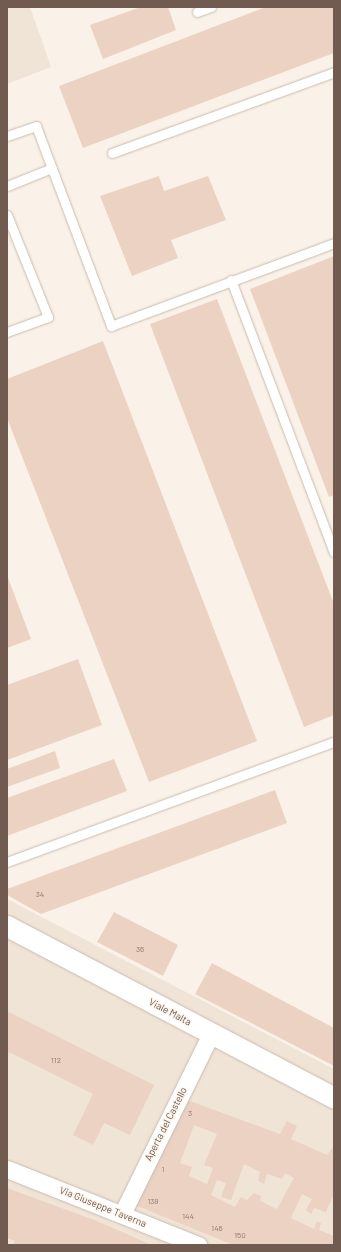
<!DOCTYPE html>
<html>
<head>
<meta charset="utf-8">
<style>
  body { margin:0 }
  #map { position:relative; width:341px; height:1252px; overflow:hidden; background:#faf2e8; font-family:Barlow,sans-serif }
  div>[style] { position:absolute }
  .residential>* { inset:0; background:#f0e4d7 }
  .building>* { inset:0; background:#ecd2c2 }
  .roads { filter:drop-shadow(0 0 1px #cabaaf) drop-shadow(0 0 1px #cabaaf) }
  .service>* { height:9px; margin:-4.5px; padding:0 4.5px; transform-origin:4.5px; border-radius:4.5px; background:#fff }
  .minor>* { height:17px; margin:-8.5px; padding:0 8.5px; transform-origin:8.5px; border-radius:8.5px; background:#fff }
  .tertiary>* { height:21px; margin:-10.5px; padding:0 10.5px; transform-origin:10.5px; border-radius:10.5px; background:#fff }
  span { translate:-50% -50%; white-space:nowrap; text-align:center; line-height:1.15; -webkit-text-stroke:3px #fdf6ed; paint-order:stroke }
  .number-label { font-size:8px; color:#90786c }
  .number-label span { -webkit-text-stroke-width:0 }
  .street-label { font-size:10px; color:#715a4f }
  .frame { position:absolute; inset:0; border:8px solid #715a4f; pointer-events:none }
</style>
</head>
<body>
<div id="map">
  <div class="residential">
    <i style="clip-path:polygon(7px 7px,30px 7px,51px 67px,7px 84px)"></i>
    <i style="clip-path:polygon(7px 899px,334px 1069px,334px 1245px,7px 1245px)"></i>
  </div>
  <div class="building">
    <i style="clip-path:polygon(141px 7px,168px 7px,176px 30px,103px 59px,90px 25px)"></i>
    <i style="clip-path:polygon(266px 7px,334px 7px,334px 53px,83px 148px,59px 86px)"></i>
    <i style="clip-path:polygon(159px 176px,164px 191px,208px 176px,226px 220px,171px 240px,178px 258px,132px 276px,100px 196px)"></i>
    <i style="clip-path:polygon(334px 256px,334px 495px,329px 497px,250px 289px)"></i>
    <i style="clip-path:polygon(217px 299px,334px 604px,334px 715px,304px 727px,150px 324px)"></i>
    <i style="clip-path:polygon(103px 341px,257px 741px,149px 782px,7px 418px,7px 379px)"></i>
    <i style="clip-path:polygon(7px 575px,31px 639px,7px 648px)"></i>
    <i style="clip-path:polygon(78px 659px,102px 725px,7px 760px,7px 685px)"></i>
    <i style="clip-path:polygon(55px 751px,60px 768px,7px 787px,7px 769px)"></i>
    <i style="clip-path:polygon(114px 759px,127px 791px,7px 836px,7px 798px)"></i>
    <i style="clip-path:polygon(275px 790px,287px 823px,41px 914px,7px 895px,7px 889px)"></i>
    <i style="clip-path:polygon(114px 912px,178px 945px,163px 976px,97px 942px)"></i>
    <i style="clip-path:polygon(212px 963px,334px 1028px,334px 1066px,195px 994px)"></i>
    <i style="clip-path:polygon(7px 1011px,154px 1085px,130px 1135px,104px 1123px,93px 1145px,73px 1135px,93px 1094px,9px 1052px,7px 1056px)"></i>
    <i style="clip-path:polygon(evenodd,187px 1100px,280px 1134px,287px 1121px,297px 1126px,291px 1139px,327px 1155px,334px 1146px,334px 1194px,326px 1212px,314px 1208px,311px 1214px,306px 1210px,312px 1199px,302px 1194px,291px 1218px,314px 1229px,317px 1221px,321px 1223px,319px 1230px,334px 1236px,334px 1245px,233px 1245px,135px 1205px,187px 1100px,194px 1125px,217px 1134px,204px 1165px,213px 1168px,207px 1184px,189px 1176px,192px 1167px,180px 1163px,194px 1125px,187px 1100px,244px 1164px,260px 1172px,258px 1181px,264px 1184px,267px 1174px,282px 1179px,285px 1173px,294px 1178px,277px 1209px,260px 1201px,261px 1196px,254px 1193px,247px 1200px,241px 1197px,235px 1207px,211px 1195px,217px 1180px,226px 1183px,221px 1197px,231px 1200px,244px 1164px)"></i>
    <i style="clip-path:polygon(7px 1188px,97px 1221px,152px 1245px,13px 1245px,15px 1241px,7px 1238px)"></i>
  </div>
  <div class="roads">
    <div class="service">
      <i style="left:197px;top:12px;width:15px;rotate:-20deg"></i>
      <i style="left:7px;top:136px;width:31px;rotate:-19deg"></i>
      <i style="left:36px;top:126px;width:214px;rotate:69.4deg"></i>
      <i style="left:111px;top:326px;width:238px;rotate:-20.4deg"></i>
      <i style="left:112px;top:153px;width:236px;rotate:-20deg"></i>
      <i style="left:7px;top:186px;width:48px;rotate:-21.8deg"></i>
      <i style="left:7px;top:215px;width:110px;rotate:68.1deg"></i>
      <i style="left:48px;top:317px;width:44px;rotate:159.9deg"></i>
      <i style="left:231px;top:280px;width:291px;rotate:69.3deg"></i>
      <i style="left:7px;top:862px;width:348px;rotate:-20.2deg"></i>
    </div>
    <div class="minor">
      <i style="left:7px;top:1169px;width:206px;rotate:21.7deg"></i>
      <i style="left:122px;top:1214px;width:201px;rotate:-63.7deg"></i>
    </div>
    <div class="tertiary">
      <i style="left:7px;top:926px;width:369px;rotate:27.7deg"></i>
    </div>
  </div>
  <div class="number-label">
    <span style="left:40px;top:895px">34</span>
    <span style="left:140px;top:950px">36</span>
    <span style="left:56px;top:1061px">112</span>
    <span style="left:190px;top:1114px">3</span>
    <span style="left:163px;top:1170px">1</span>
    <span style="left:153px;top:1202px">138</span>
    <span style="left:188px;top:1217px">144</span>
    <span style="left:217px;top:1229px">146</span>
    <span style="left:240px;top:1236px">150</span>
  </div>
  <div class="street-label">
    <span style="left:170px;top:1012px;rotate:28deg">Viale Malta</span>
    <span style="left:166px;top:1124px;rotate:-63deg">Aperta del Castello</span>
    <span style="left:103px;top:1207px;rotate:22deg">Via Giuseppe Taverna</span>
  </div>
  <div class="frame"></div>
</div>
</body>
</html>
